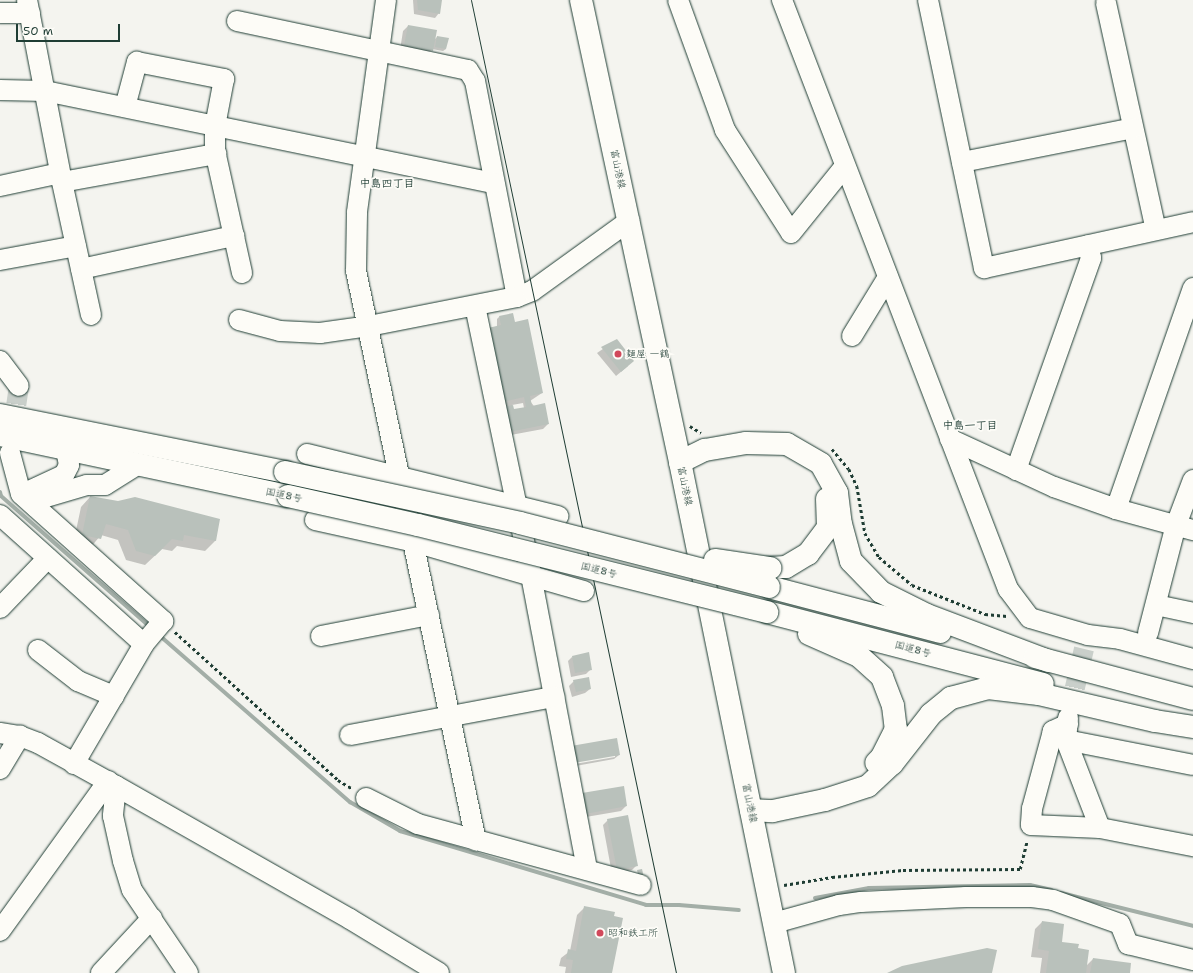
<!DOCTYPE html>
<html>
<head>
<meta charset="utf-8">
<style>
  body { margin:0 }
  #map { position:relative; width:1193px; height:973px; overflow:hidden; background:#f4f4ef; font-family:"Shantell Sans","Klee One",sans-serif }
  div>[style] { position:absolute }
  .shadow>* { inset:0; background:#0003 }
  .stream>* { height:4px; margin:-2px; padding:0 2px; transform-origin:2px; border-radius:2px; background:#a3aea7 }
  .building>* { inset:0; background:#b9c1bb }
  .minor-tunnel>* { height:20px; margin-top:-10px; transform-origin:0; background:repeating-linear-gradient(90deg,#c9cfca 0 20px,transparent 0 30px) }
  .path>* { height:2.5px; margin-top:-1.25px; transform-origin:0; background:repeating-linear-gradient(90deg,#1f3d34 0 3px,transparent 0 6px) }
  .roads { filter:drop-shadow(0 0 1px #1f3d34) drop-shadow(0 0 1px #1f3d34) }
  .minor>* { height:20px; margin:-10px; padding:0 10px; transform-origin:10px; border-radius:10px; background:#fdfcf7 }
  .major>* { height:22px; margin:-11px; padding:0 11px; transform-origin:11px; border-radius:11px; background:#fdfcf7 }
  .highway>* { height:22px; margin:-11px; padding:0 11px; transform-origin:11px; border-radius:11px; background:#fdfcf7 }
  .tram>* { height:1px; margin:-0.5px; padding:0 0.5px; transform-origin:0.5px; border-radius:0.5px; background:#1f3d34 }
  .bridges { filter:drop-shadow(0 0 1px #1f3d34) drop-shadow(0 0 1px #1f3d34) }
  .highway-bridge>* { height:22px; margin:-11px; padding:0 11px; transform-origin:11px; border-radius:11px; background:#fdfcf7 }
  .dots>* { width:11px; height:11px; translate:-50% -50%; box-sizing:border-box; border:2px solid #fdfcf7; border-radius:50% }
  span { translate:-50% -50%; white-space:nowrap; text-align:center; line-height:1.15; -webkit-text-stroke:3.5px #fdfcf7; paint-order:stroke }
  .street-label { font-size:10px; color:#1f3d34 }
  .poi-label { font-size:10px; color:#1f3d34 }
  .left { translate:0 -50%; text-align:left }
  .neighbourhood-label { font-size:11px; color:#1f3d34; font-weight:700 }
  .scale { position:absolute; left:16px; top:24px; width:104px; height:18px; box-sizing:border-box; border:2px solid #1f3d34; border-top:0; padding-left:5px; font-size:12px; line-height:14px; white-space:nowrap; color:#1f3d34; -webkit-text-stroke:3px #fdfcf7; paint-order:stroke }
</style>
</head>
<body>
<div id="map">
  <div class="shadow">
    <i style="clip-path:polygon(413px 0,441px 0,439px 13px,435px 18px,414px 14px)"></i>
    <i style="clip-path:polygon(408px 26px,434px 40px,437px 37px,446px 49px,443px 51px,432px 49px,427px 55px,400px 50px,403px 31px)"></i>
    <i style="clip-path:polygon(evenodd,499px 317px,515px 323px,542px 393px,530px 401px,548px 424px,543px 429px,505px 436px,500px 412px,507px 406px,496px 408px,497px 319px,499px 317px,523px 403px,524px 408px,513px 410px,512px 405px,523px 403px)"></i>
    <i style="clip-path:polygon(616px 340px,628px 366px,616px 376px,597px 353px)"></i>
    <i style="clip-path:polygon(90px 497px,218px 520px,215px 541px,205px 551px,177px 546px,172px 551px,162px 549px,145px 565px,126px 560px,118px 540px,101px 535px,90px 548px,73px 545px,81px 507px)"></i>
    <i style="clip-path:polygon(572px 657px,591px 669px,586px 674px,571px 677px,568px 661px)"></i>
    <i style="clip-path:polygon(574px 681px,590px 689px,585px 693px,572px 697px,569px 686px)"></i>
    <i style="clip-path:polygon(evenodd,567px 752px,619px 755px,614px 759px,570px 767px,567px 752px,615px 755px,615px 757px,569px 765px,569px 763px,615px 755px)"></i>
    <i style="clip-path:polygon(577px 798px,626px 806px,621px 811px,580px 818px)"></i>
    <i style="clip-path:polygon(608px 820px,637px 865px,632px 870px,612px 874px,603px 825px)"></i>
    <i style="clip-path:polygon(585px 907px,611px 973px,565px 973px,566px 967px,559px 966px,561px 958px,570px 951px,577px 915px)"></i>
    <i style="clip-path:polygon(1042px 922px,1061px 942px,1077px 949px,1086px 966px,1093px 959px,1129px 973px,1040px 973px,1042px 958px,1031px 957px,1035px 929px)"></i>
  </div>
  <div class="stream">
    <i style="left:0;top:492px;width:4px;rotate:76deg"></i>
    <i style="left:1px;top:496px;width:200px;rotate:41.3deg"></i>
    <i style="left:159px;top:635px;width:254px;rotate:41.2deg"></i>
    <i style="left:350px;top:802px;width:58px;rotate:30.1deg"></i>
    <i style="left:400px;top:831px;width:257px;rotate:16.7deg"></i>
    <i style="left:646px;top:905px;width:33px"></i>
    <i style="left:679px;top:905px;width:60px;rotate:4.8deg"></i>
    <i style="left:1061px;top:893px;width:136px;rotate:14deg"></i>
    <i style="left:815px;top:898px;width:55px;rotate:-10.5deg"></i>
    <i style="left:869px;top:888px;width:161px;rotate:-1.1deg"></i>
    <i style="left:1030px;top:885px;width:22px;rotate:13deg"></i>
  </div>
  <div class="building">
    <i style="clip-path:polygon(417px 0,442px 0,440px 14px,418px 10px)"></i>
    <i style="clip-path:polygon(408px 25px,437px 30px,433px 51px,404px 46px)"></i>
    <i style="clip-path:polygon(437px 36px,449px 38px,446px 49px,435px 47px)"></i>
    <i style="clip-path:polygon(513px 313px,515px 322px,528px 319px,543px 393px,530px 396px,532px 406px,545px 403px,549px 424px,509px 432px,504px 407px,513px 405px,514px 409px,526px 407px,524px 397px,503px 402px,488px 328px,501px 325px,499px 316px)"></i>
    <i style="clip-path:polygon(617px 339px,634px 361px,621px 372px,601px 347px)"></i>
    <i style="clip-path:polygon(90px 496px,118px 501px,135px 497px,220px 519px,216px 541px,184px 535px,183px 541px,172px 539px,155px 556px,136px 551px,128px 530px,106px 524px,101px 539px,82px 535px)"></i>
    <i style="clip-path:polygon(589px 652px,592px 670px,575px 673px,572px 656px)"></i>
    <i style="clip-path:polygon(589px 677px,591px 689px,576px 692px,573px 680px)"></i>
    <i style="clip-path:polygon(617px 738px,620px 755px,574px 763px,571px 746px)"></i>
    <i style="clip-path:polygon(624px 786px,627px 806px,585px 814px,582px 793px)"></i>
    <i style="clip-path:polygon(628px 815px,638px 866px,617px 870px,607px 819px)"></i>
    <i style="clip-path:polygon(642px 869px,644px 878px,639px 879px,637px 870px)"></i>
    <i style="clip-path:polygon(584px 906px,615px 912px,614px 916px,623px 918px,612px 973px,571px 973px,573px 960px,566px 959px,568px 949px,576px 951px)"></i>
    <i style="clip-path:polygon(1042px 921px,1064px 924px,1062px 942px,1079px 944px,1078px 948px,1089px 950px,1086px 973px,1046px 973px,1049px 951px,1038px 949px)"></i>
    <i style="clip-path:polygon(987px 948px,997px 950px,992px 973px,887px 973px,902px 966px)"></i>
    <i style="clip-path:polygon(1093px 958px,1131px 963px,1130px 973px,1090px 973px)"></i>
  </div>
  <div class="minor-tunnel">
    <i style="left:12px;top:434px;width:49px;rotate:-81.7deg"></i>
    <i style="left:1068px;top:717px;width:70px;rotate:-76.8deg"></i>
  </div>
  <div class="path">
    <i style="left:690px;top:426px;width:13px;rotate:32deg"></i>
    <i style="left:832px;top:449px;width:26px;rotate:50deg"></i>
    <i style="left:849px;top:469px;width:19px;rotate:65deg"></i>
    <i style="left:857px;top:486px;width:48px;rotate:80.3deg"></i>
    <i style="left:865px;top:533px;width:28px;rotate:60deg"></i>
    <i style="left:879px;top:557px;width:43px;rotate:40.3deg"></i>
    <i style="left:912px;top:585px;width:79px;rotate:21.7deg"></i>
    <i style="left:985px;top:614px;width:22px;rotate:5deg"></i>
    <i style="left:175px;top:632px;width:220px;rotate:42.2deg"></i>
    <i style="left:338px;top:780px;width:17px;rotate:31deg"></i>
    <i style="left:784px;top:885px;width:49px;rotate:-9.5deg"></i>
    <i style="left:832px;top:877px;width:71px;rotate:-5.6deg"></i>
    <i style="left:903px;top:870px;width:117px;rotate:-0.5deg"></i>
    <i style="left:1020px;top:869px;width:29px;rotate:-76deg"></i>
  </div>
  <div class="roads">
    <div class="minor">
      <i style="left:27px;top:0;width:185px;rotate:79.1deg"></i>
      <i style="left:62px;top:182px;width:136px;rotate:77.7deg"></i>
      <i style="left:386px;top:0;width:215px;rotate:97.8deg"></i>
      <i style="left:357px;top:213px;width:58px;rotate:91deg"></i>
      <i style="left:356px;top:271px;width:582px;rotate:78.11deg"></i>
      <i style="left:678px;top:0;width:138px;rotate:70.1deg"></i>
      <i style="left:725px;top:130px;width:122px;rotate:57.3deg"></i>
      <i style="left:791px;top:233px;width:86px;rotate:-51.1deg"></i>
      <i style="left:782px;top:0;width:631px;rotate:69.01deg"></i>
      <i style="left:1008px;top:589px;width:36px;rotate:53deg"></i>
      <i style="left:1030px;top:618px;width:60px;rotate:16.3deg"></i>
      <i style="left:1088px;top:635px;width:32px;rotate:7deg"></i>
      <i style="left:1120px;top:639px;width:76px;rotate:15.3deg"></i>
      <i style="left:928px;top:0;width:274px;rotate:78.2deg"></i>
      <i style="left:984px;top:268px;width:214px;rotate:-12.4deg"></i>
      <i style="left:1106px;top:3px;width:232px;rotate:77.6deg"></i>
      <i style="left:0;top:13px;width:30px"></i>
      <i style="left:237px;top:21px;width:236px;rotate:12deg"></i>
      <i style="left:468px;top:70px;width:13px;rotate:58deg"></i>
      <i style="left:475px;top:81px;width:220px;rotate:79deg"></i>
      <i style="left:0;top:90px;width:45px;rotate:1.3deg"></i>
      <i style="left:45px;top:91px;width:458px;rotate:11.6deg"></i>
      <i style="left:125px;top:107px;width:47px;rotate:-75.1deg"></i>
      <i style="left:137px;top:62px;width:89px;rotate:11.1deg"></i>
      <i style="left:224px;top:79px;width:48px;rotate:100.8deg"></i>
      <i style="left:215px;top:126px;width:25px;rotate:90deg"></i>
      <i style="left:215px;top:151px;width:125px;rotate:77.5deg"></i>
      <i style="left:962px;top:162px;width:174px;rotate:-11.2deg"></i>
      <i style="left:62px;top:182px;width:157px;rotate:-10.3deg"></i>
      <i style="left:0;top:186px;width:61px;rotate:-12.2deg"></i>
      <i style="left:0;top:260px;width:77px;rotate:-10.4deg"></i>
      <i style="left:81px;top:269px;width:157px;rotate:-12.2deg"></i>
      <i style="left:475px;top:306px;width:270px;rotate:78.2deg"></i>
      <i style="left:530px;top:570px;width:305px;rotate:79.2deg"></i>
      <i style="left:239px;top:320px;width:42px;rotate:15deg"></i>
      <i style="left:280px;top:331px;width:40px;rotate:2.9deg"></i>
      <i style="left:320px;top:333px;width:49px;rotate:-8.1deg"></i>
      <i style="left:369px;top:326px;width:151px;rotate:-11.1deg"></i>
      <i style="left:517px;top:297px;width:16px;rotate:-22deg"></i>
      <i style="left:532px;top:291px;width:120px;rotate:-35.8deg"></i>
      <i style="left:852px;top:336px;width:69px;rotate:-58.6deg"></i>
      <i style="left:0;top:361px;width:31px;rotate:53deg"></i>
      <i style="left:950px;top:439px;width:115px;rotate:24.8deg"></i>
      <i style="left:1054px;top:487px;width:66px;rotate:19.5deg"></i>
      <i style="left:1116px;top:509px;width:80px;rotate:15.3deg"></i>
      <i style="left:10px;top:453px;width:42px;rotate:75deg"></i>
      <i style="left:21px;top:494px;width:191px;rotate:41.8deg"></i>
      <i style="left:163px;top:621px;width:30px;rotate:130deg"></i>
      <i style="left:144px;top:644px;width:139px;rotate:120.3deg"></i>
      <i style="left:307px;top:454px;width:259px;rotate:13.9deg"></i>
      <i style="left:1016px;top:470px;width:225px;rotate:-70.5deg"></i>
      <i style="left:1091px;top:258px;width:13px;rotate:-103deg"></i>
      <i style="left:29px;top:491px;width:38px;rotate:-25deg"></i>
      <i style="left:64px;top:475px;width:11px;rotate:-63deg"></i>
      <i style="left:69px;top:465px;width:16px;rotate:-101deg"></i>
      <i style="left:36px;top:507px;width:11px;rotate:-52deg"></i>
      <i style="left:43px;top:498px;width:46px;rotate:-16.5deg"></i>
      <i style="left:87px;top:485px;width:18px"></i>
      <i style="left:105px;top:485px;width:39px;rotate:-32deg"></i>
      <i style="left:1116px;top:509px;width:234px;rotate:-70.8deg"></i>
      <i style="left:0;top:515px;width:193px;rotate:41.9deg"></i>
      <i style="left:315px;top:520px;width:101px;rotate:12.5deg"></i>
      <i style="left:414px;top:542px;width:177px;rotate:16.1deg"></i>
      <i style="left:1156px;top:605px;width:38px;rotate:12deg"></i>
      <i style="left:0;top:608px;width:69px;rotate:-46.2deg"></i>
      <i style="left:1148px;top:633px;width:112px;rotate:-75.5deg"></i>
      <i style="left:1176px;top:525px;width:48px;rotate:-69.3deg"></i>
      <i style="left:321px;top:636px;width:110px;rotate:-11deg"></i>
      <i style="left:38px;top:650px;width:51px;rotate:37.8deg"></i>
      <i style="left:78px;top:681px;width:39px;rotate:23deg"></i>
      <i style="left:1068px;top:718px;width:22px;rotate:95deg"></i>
      <i style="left:1066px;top:740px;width:94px;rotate:68.9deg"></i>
      <i style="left:1100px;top:828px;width:95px;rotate:11deg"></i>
      <i style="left:1068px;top:724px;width:17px;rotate:155deg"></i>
      <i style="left:1053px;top:731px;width:81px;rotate:105.1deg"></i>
      <i style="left:1032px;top:809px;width:16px;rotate:94deg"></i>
      <i style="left:1031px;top:825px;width:69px;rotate:2.5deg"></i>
      <i style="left:0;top:733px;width:20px;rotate:9deg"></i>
      <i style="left:20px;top:736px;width:19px;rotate:21deg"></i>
      <i style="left:38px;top:743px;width:89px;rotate:28.9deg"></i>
      <i style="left:116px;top:786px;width:269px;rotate:29.6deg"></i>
      <i style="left:350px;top:919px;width:104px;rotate:31.2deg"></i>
      <i style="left:350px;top:735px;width:208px;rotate:-10.6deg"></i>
      <i style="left:1066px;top:740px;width:129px;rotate:11.1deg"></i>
      <i style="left:0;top:769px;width:39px;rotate:-59deg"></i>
      <i style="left:116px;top:786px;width:30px;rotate:96deg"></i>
      <i style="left:113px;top:816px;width:46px;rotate:77.5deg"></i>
      <i style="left:123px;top:861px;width:30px;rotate:73deg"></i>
      <i style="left:132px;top:890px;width:100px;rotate:56deg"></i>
      <i style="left:366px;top:798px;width:58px;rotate:26.6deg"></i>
      <i style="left:418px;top:824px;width:231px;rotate:15.3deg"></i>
      <i style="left:774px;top:923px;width:67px;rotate:-15.5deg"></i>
      <i style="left:839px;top:905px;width:22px;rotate:-8deg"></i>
      <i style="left:861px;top:902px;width:105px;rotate:-2.7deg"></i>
      <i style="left:966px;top:897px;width:66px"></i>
      <i style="left:1032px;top:897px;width:21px;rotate:8deg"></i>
      <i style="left:1053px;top:900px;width:71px;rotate:19.7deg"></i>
      <i style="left:1120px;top:924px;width:22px;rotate:68deg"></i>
      <i style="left:1128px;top:944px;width:67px;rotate:13.8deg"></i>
      <i style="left:0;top:931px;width:185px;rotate:-54.2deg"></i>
      <i style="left:101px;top:973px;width:75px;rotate:-47.2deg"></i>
    </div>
    <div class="major">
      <i style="left:581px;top:0;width:472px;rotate:77.9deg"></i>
      <i style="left:680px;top:462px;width:521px;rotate:78.5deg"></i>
    </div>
    <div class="highway">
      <i style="left:0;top:415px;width:291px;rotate:11.3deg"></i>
      <i style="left:0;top:435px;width:294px;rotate:12deg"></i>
      <i style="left:680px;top:462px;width:28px;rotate:-26deg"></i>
      <i style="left:705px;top:450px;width:42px;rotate:-9.7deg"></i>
      <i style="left:746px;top:443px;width:41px;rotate:1.4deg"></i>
      <i style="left:787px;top:444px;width:39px;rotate:30deg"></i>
      <i style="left:821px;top:464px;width:33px;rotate:61deg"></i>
      <i style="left:837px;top:493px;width:31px;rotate:83deg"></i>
      <i style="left:841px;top:524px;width:38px;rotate:75deg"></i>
      <i style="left:851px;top:561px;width:43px;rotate:45.9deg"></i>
      <i style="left:881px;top:592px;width:51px;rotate:26.6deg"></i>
      <i style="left:927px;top:615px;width:130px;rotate:20.7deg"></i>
      <i style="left:770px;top:568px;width:16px;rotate:-4deg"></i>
      <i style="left:786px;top:567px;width:26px;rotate:-31deg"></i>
      <i style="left:808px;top:554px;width:34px;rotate:-53deg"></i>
      <i style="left:828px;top:527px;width:28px;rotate:-92deg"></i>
      <i style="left:769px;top:587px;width:177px;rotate:14.7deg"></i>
      <i style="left:767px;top:612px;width:285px;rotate:14.6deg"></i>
      <i style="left:809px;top:634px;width:55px;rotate:23.7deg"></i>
      <i style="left:859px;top:656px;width:31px;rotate:42deg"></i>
      <i style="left:882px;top:677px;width:31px;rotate:69deg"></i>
      <i style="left:893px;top:706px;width:23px;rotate:83deg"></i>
      <i style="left:896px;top:729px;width:31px;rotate:117deg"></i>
      <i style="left:882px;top:757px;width:8px;rotate:135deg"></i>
      <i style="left:1035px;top:657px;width:163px;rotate:14.9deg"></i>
      <i style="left:751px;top:810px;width:22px;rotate:3deg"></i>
      <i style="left:773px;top:811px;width:53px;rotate:-11.9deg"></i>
      <i style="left:825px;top:800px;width:45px;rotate:-18deg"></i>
      <i style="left:868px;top:786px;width:33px;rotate:-43deg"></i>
      <i style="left:892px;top:764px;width:63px;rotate:-52deg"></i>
      <i style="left:931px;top:714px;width:26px;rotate:-39deg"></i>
      <i style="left:951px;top:698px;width:38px;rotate:-15deg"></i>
      <i style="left:988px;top:688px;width:51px;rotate:6.7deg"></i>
      <i style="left:1039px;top:694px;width:119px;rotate:13.1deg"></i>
      <i style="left:1155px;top:721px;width:38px;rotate:9deg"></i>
    </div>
  </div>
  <div class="tram">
    <i style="left:471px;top:0;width:994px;rotate:78.1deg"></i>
  </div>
  <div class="bridges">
    <div class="highway-bridge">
      <i style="left:285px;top:472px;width:240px;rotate:12.2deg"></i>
      <i style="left:520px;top:523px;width:257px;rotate:14.4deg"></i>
      <i style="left:288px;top:496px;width:133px;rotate:12.6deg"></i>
      <i style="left:418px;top:525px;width:360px;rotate:14deg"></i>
      <i style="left:715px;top:560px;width:56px;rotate:8.3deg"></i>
    </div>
  </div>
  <div class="dots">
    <i style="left:618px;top:354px;background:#d1495b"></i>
    <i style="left:600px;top:933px;background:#d1495b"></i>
  </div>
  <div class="street-label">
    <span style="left:618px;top:169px;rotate:78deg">富山港線</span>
    <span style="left:685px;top:486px;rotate:78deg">富山港線</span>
    <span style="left:284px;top:495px;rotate:12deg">国道8号</span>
    <span style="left:599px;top:570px;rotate:14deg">国道8号</span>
    <span style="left:913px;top:649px;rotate:15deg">国道8号</span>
    <span style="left:750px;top:803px;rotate:79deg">富山港線</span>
  </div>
  <div class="poi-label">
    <span class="left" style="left:626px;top:354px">麺屋 一鶴</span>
    <span class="left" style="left:608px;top:933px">昭和鉄工所</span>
  </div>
  <div class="neighbourhood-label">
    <span style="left:387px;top:184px">中島四丁目</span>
    <span style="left:970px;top:426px">中島一丁目</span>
  </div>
  <div class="scale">50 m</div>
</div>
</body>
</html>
